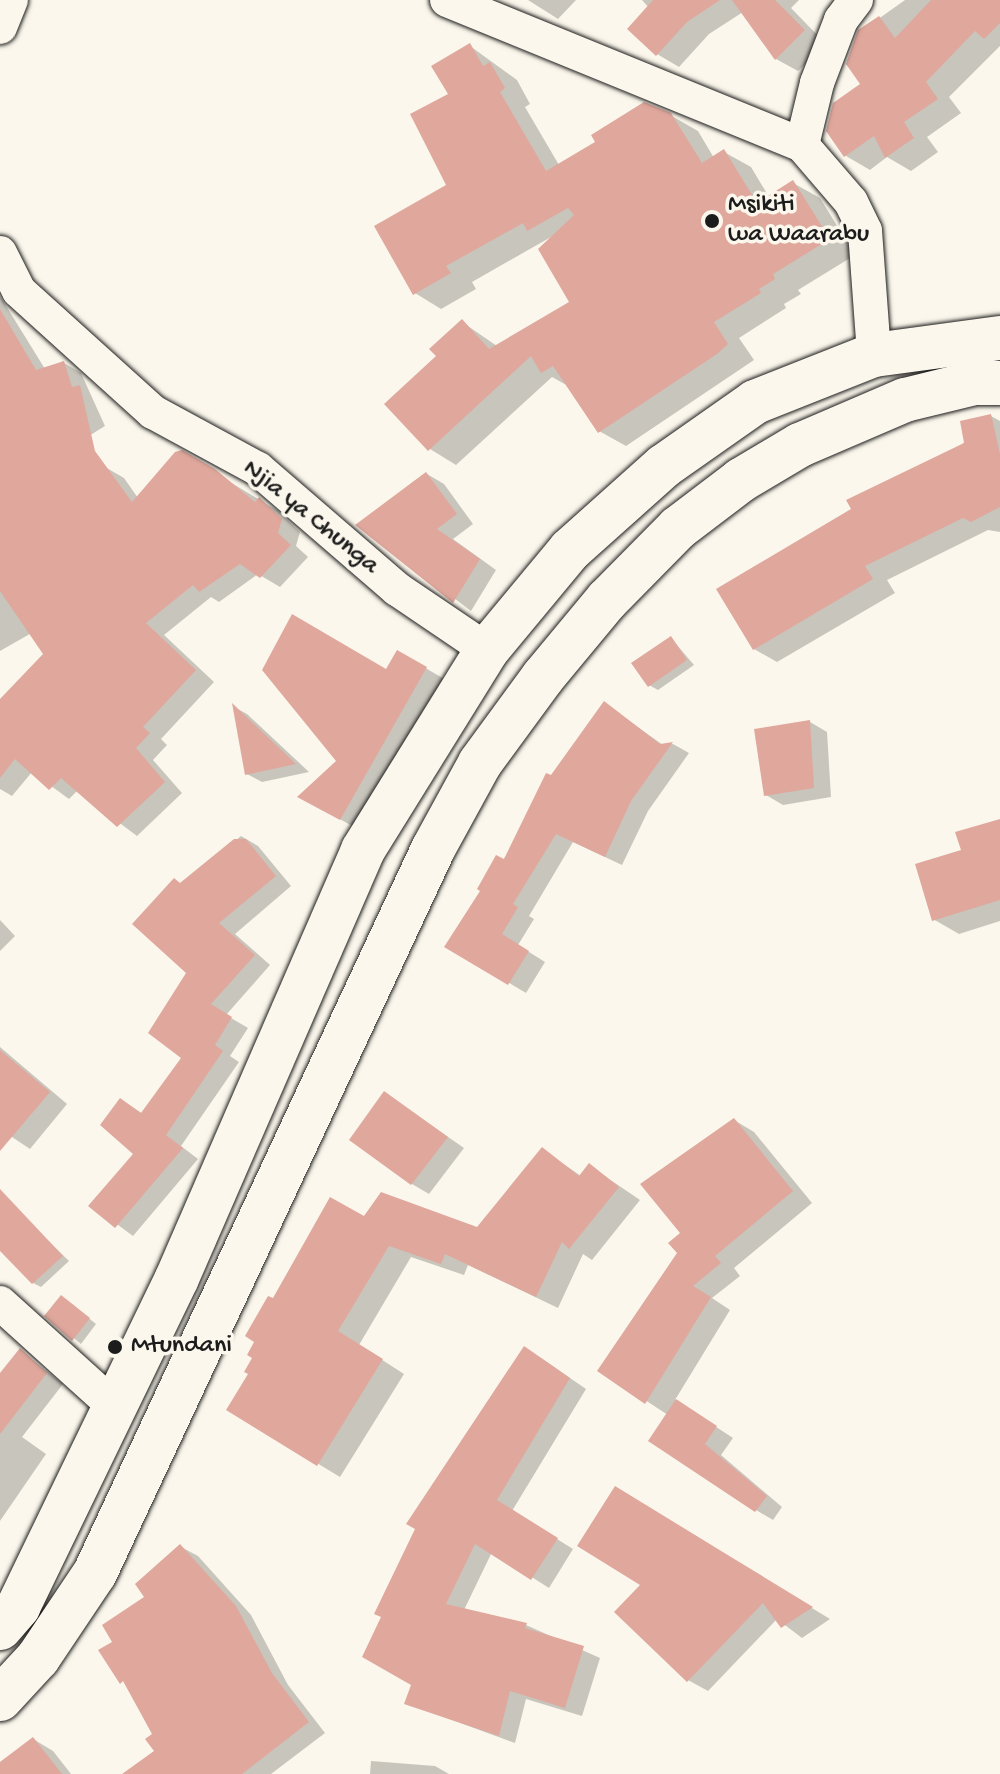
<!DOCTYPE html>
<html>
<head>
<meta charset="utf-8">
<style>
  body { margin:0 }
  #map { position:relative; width:1000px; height:1774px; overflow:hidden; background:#fbf7ec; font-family:"Gochi Hand",sans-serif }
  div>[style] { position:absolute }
  .shadow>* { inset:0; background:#0003 }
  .building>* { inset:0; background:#e0a79c }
  .roads { filter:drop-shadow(0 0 2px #1c1c1c) drop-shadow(0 0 2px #1c1c1c) }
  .street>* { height:34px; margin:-17px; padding:0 17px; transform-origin:17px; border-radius:17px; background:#fbf7ec }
  .primary>* { height:44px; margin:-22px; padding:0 22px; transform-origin:22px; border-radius:22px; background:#fbf7ec }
  .dots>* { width:22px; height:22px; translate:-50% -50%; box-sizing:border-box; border:4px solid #fbf7ec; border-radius:50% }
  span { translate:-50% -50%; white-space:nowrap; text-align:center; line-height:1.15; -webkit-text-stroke:7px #fbf7ec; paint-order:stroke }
  .poi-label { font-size:26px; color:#1c1c1c }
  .left { translate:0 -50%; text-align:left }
  .street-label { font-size:26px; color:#1c1c1c }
</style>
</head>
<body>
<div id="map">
  <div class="shadow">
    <i style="clip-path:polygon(528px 0,576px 0,558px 19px)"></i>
    <i style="clip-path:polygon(642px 0,799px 0,791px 8px,826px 44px,798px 71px,776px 59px,743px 12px,709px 34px,679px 67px,657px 54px,649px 8px)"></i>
    <i style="clip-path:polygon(905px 0,1000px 0,1000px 46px,949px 97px,961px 113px,927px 137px,938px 152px,911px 171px,887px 157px,870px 170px,846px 156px,862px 84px,860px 32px)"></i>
    <i style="clip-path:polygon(470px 46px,517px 80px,530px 104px,525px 107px,559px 165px,670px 115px,698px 131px,714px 158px,724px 152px,751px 167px,769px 197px,793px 183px,820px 198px,855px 255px,798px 290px,801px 294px,784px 304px,786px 308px,739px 338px,754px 360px,626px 446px,599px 431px,570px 387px,552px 377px,456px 465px,430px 449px,438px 356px,462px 322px,497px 346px,571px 302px,551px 237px,472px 282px,476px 289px,441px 309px,415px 293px,449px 186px,450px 95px)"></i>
    <i style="clip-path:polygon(0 296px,45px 369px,64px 363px,81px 373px,105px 426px,0 491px)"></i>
    <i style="clip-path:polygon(991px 416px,1000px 421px,1000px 532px,988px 530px,887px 580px,895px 593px,777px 662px,754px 649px)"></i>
    <i style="clip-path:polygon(182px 453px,278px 511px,300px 532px,296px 546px,308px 557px,280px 587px,258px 574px,219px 602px,211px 597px,164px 635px,214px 682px,161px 739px,167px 745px,153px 760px,182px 793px,137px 836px,77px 791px,69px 799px,32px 772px,12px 796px,0 789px,0 702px,100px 594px,0 651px,0 536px,105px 467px,124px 478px,138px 498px)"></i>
    <i style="clip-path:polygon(427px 474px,444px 484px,473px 524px,453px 539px,496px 570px,471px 611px,358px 525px)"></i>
    <i style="clip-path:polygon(671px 638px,694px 665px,658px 690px,649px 685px)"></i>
    <i style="clip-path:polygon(398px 652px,446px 680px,360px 830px,319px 808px,338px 761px)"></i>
    <i style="clip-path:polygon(605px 704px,663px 745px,673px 744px,689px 753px,648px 811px,622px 865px,573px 842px,529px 916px,534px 919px,518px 945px,545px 962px,526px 993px,447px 946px)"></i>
    <i style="clip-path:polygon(234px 707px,247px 714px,309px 772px,262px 782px,247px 774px)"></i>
    <i style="clip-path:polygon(810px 722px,827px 732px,831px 797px,783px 805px,766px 795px)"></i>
    <i style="clip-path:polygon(1000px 822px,1000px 921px,959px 934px,933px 919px,963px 851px)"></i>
    <i style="clip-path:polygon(241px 836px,258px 846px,291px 886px,235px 934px,270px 965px,226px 1015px,248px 1028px,230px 1056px,239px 1062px,181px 1146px,198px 1159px,133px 1236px,91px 1205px,135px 1154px,121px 1100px,143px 1114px,184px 1058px,188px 973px,182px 884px)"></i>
    <i style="clip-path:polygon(0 920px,15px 936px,0 951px)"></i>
    <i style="clip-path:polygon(0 1047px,67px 1104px,30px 1149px,0 1129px)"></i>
    <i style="clip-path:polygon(385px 1093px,464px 1148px,429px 1194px,412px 1184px)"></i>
    <i style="clip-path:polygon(734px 1120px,754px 1132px,812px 1203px,734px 1268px,740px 1276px,712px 1298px,730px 1310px,675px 1400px,733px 1438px,721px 1455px,782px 1507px,773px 1520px,756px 1510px,668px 1415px,599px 1370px,679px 1253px,683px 1234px)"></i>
    <i style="clip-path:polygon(543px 1150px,581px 1176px,590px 1166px,640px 1200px,592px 1260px,583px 1254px,558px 1308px,468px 1265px,464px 1275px,411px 1257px,359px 1345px,404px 1374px,340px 1477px,229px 1410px,251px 1374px,274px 1301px,364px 1218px,478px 1229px)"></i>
    <i style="clip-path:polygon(28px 1221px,69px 1261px,41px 1287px,33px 1283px)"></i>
    <i style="clip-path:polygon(69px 1302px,96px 1324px,81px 1344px,47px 1316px)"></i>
    <i style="clip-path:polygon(20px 1350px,63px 1384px,22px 1437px,46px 1454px,0 1521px,0 1376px)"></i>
    <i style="clip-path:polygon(541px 1358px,586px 1389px,512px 1511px,573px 1549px,549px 1588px,492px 1552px,464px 1610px,526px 1625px,600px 1658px,582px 1716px,526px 1699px,515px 1743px,406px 1703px)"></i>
    <i style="clip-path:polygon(634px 1500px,830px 1619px,802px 1638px,777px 1619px,708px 1691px,688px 1680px,643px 1585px)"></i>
    <i style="clip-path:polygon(181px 1547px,198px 1556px,251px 1615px,288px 1685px,325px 1733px,271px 1774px,238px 1774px,147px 1597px)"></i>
    <i style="clip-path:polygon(33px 1739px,53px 1751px,71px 1774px,0 1774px,0 1765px)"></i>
    <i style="clip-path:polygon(371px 1761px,435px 1766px,449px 1774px,370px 1774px)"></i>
  </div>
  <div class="building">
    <i style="clip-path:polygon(653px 0,720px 0,687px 22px,656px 56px,627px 29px)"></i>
    <i style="clip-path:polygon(732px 0,775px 0,805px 30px,775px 60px)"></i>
    <i style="clip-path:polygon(931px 0,1000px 0,1000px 23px,984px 39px,975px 31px,926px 82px,938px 99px,904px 122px,914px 138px,885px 158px,874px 136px,844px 157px,826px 131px,833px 103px,860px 84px,846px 64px,858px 30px,879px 16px,895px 38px)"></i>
    <i style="clip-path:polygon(470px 43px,483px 66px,490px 62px,505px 88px,500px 92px,546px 171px,595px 142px,591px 135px,644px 102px,671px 113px,702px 163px,724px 149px,757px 203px,793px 180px,830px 239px,773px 274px,775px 279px,759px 289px,761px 293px,714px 322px,728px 344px,717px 354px,598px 433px,553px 366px,541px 373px,531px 356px,428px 451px,384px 404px,436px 356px,429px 349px,462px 319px,489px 349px,569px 302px,538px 249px,574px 215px,568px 208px,527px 231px,523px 223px,446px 266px,451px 273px,413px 295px,374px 226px,446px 185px,410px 114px,448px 94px,431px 66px)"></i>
    <i style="clip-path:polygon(0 309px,36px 370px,64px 361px,72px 387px,80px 385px,95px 451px,132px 502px,175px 452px,182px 450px,215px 469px,255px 502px,259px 497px,282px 519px,278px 533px,291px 545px,260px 578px,240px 564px,199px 592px,193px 585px,146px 623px,196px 670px,143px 727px,150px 733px,136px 748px,165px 782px,117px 827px,61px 778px,49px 790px,15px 759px,0 778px,0 699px,43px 654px,0 591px)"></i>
    <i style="clip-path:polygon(991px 414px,1000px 454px,1000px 507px,971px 522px,963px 518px,865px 566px,873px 579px,753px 650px,716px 589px,851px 509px,846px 500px,964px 443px,960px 421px)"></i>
    <i style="clip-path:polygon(426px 472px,457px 514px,437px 529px,480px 559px,453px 603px,355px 525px)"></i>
    <i style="clip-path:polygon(292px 614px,386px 669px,397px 650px,427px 667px,340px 820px,297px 797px,336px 761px,262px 670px)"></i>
    <i style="clip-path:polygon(671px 636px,687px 660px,648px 687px,631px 663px)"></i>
    <i style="clip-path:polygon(604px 701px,660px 744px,673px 742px,631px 801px,605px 857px,556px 834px,513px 904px,518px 907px,502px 934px,529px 951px,508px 985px,444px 947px,480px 891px,477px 889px,496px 855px,504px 859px,546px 773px,551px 775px)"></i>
    <i style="clip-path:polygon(232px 703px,296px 764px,245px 775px)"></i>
    <i style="clip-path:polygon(810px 720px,814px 788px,764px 796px,754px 729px)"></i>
    <i style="clip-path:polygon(1000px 819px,1000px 900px,932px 921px,915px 864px,961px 850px,955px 832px)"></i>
    <i style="clip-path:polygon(234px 839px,246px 839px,276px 876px,219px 923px,255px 955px,211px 1004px,232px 1017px,215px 1045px,223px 1051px,166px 1135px,183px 1148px,115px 1228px,88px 1206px,133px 1154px,100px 1125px,120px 1098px,141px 1113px,181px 1058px,148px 1033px,186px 973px,132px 924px,174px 878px,180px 883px)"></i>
    <i style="clip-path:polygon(0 1050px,50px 1092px,0 1151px)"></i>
    <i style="clip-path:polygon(384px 1091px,448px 1137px,411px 1185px,349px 1140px)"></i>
    <i style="clip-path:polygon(734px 1118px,793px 1191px,715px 1256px,721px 1263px,693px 1286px,711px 1297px,645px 1404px,597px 1371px,677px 1253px,668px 1243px,680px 1233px,640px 1184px)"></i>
    <i style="clip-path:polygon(542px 1147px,579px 1176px,589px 1163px,619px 1187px,569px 1249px,562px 1242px,536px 1297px,445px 1254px,441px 1264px,389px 1246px,338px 1331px,383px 1359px,317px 1466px,226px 1410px,248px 1374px,244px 1372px,252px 1358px,247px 1355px,254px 1342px,245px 1336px,268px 1296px,273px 1298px,330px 1197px,364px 1216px,381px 1192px,477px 1227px)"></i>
    <i style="clip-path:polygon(0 1189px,63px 1256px,32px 1284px,0 1251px)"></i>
    <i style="clip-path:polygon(61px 1295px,90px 1318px,72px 1341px,44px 1316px)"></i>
    <i style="clip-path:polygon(524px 1346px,570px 1378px,497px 1500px,558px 1538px,531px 1580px,475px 1544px,446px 1604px,527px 1623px,525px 1628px,584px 1646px,565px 1708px,510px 1691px,499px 1736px,404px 1704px,411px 1685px,362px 1657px,381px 1617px,374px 1614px,415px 1529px,406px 1524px)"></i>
    <i style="clip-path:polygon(20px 1348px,47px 1373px,0 1434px,0 1373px)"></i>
    <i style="clip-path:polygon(676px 1399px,717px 1426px,705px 1444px,767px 1496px,755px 1512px,648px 1441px)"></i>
    <i style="clip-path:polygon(615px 1486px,731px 1557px,813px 1607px,781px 1628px,763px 1603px,687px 1682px,614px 1612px,640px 1585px,577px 1546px)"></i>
    <i style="clip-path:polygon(180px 1544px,236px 1606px,272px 1673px,309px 1722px,242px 1774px,122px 1774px,154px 1751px,145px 1739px,152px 1734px,123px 1681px,120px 1684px,98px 1650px,112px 1642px,102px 1625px,144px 1597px,135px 1584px)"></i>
    <i style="clip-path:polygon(33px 1737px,62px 1774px,0 1774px,0 1762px)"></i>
  </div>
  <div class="roads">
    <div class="street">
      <i style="left:447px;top:0;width:383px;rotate:22.2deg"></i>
      <i style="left:856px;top:0;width:25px;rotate:127deg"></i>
      <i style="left:841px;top:20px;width:67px;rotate:110.9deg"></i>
      <i style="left:817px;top:83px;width:64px;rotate:103.6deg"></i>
      <i style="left:802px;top:145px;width:75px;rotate:49.3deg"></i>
      <i style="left:851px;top:202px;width:32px;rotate:64deg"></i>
      <i style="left:865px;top:231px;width:124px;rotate:85.8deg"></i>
      <i style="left:0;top:27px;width:29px;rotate:-68deg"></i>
      <i style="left:0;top:253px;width:42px;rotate:63.4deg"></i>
      <i style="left:19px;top:291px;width:181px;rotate:42.1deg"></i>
      <i style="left:153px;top:412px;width:119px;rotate:28.5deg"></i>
      <i style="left:258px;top:469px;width:184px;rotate:40.8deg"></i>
      <i style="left:397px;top:589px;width:109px;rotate:34.1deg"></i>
      <i style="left:0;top:1303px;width:155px;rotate:42.1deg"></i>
    </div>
    <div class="primary">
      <i style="left:0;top:1628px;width:28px;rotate:-49deg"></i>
      <i style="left:18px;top:1607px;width:365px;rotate:-64.2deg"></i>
      <i style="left:177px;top:1278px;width:467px;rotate:-66.5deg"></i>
      <i style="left:363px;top:850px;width:235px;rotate:-58.2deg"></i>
      <i style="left:487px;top:650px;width:130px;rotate:-50.3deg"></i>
      <i style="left:570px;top:550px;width:126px;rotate:-41.8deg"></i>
      <i style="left:664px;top:466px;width:111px;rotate:-35.1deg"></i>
      <i style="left:755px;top:402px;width:128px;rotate:-21.6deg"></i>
      <i style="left:874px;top:355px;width:127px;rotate:-7.7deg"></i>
      <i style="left:0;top:1699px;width:56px;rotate:-47.2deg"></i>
      <i style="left:38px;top:1658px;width:102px;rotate:-56.2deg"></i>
      <i style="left:95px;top:1573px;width:799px;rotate:-64.97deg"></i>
      <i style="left:433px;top:849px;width:98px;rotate:-61.3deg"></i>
      <i style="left:480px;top:763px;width:107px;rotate:-53.8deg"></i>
      <i style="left:543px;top:677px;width:100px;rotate:-50.3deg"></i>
      <i style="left:607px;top:600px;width:101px;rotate:-45.4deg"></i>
      <i style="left:678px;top:528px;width:79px;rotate:-37.3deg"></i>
      <i style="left:741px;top:480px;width:69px;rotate:-30.7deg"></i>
      <i style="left:800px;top:445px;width:114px;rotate:-23.2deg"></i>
      <i style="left:905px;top:400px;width:71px;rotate:-13.8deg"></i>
      <i style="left:974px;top:383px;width:26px"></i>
    </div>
  </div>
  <div class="dots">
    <i style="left:712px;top:221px;background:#1c1c1c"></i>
    <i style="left:115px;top:1347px;background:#1c1c1c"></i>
  </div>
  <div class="poi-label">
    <span class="left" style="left:728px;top:221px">Msikiti<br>wa Waarabu</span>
    <span class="left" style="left:131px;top:1347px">Mtundani</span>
  </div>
  <div class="street-label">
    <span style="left:310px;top:518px;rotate:39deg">Njia ya Chunga</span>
  </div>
</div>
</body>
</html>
